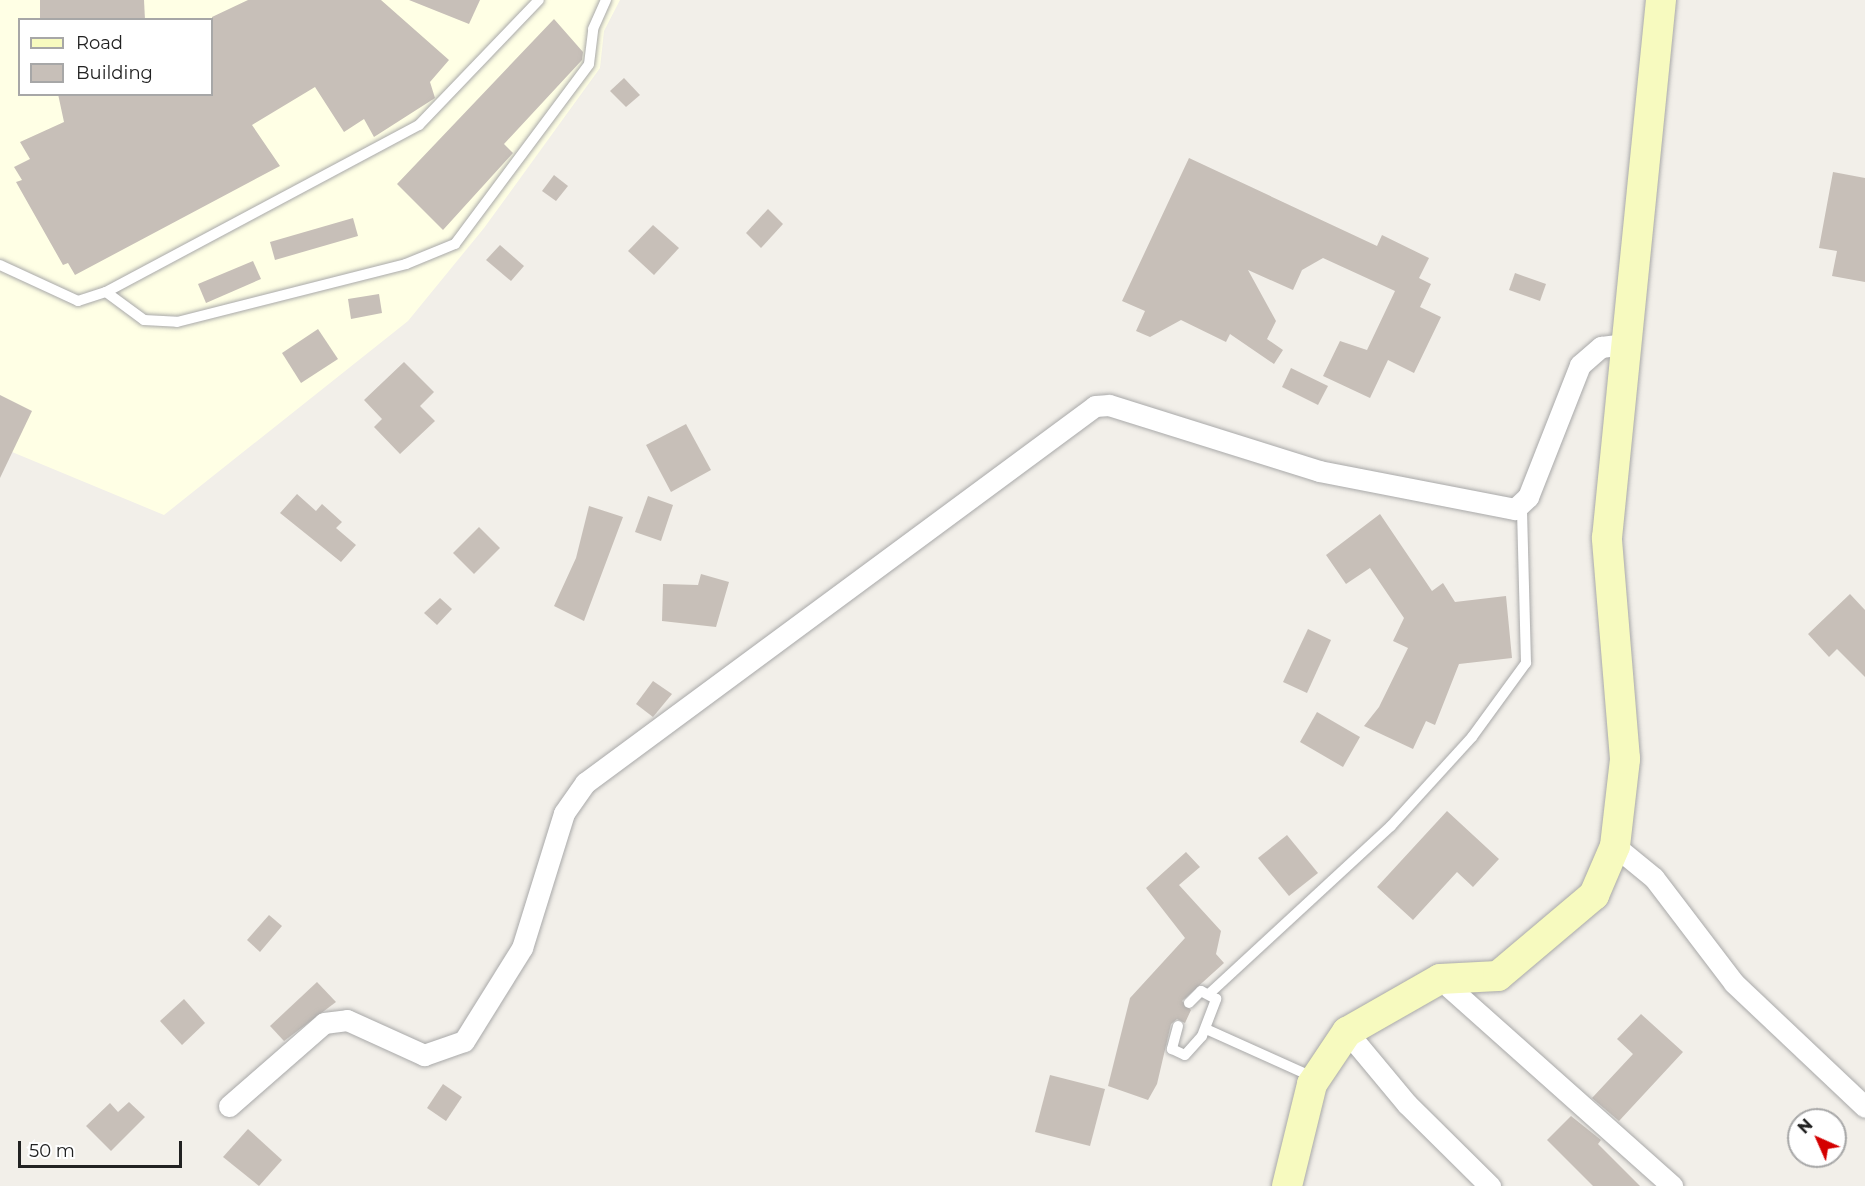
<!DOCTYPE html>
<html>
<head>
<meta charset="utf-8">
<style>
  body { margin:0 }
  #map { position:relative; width:1865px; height:1186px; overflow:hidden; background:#f2efe9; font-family:Montserrat,sans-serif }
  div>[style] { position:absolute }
  .education>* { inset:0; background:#ffffe5 }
  .building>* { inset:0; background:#c7bfb8 }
  .roads { filter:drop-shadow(0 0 2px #a9a9a9) drop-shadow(0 0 2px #a9a9a9) }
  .service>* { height:10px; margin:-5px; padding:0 5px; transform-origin:5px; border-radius:5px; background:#fff }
  .minor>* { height:21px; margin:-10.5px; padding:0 10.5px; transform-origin:10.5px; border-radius:10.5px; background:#fff }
  .secondary>* { height:30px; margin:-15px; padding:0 15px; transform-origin:15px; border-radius:15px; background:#f7fabf }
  span { translate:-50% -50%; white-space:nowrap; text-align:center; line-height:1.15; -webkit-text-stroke:5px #fff; paint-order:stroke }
  .legend { position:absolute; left:18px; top:18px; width:195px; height:78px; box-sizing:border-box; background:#fff; border:2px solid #a7a7a7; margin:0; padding:8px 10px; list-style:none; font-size:18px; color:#222 }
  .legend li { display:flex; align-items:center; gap:12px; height:30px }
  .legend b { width:30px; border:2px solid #a7a7a7 }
  .north { position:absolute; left:1787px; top:1108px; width:60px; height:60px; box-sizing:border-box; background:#fff; border:2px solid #a7a7a7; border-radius:50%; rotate:315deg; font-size:16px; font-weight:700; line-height:24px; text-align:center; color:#222 }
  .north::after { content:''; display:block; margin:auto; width:21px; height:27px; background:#d40000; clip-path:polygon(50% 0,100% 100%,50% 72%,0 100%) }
  .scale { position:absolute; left:18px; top:1141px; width:164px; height:27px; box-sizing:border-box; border:3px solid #222; border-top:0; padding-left:8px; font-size:18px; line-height:21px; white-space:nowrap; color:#222; -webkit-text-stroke:4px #fff; paint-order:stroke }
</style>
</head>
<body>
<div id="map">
  <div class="education">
    <i style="clip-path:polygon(evenodd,0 0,620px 0,604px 31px,600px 68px,484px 228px,408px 321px,164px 515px,0 447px,0 0,20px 20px,212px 20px,212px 94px,20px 94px,20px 20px)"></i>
  </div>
  <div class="building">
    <i style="clip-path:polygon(40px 0,144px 0,145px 20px,40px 20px)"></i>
    <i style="clip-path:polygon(248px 0,381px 0,449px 60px,430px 82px,435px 98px,374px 137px,364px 119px,344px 132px,315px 87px,252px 125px,280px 166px,75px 275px,68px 263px,63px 265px,16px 182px,22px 180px,14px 167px,30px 159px,20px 142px,64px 122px,58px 94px,212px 94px,212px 17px)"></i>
    <i style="clip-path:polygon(409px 0,480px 0,469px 24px)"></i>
    <i style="clip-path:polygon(554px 19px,583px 52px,582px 60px,504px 144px,513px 153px,443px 230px,397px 184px)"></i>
    <i style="clip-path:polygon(624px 78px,640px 95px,626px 107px,610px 91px)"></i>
    <i style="clip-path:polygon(1189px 158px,1377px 246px,1382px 235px,1429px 258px,1419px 278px,1431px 284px,1420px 307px,1441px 317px,1414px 373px,1388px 360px,1370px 398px,1323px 376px,1340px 341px,1367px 350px,1395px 291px,1323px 258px,1302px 270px,1293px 290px,1248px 270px,1276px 321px,1267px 339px,1283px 350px,1274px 364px,1230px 334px,1226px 342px,1181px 320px,1150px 337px,1136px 331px,1145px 311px,1122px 301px)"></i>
    <i style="clip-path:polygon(1833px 172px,1865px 178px,1865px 282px,1832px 276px,1837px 251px,1819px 248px)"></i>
    <i style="clip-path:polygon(554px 175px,568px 186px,556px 201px,542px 191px)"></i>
    <i style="clip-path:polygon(768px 209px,783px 224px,761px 248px,746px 233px)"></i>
    <i style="clip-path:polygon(353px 218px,358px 236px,275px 260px,270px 242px)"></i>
    <i style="clip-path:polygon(653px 225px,679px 248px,654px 275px,628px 251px)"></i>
    <i style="clip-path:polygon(500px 245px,524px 266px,511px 281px,486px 260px)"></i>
    <i style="clip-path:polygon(253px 261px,261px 279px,206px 303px,198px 284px)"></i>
    <i style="clip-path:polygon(1515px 273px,1546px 284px,1540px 301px,1509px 290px)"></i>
    <i style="clip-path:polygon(379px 294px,382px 313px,351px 319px,348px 299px)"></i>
    <i style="clip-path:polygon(318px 329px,338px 359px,301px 383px,282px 353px)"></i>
    <i style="clip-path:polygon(404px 362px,434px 392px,420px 406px,435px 421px,400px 454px,374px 427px,382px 419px,364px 400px)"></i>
    <i style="clip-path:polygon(1291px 368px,1328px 386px,1318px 405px,1282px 387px)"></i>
    <i style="clip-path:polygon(0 395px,32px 411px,0 478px)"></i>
    <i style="clip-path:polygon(686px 424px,711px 470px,671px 492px,646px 445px)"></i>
    <i style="clip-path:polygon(297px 494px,316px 511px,322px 504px,342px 522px,336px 528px,356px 545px,341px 562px,280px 513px)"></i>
    <i style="clip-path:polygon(648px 496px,673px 505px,661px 541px,635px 532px)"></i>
    <i style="clip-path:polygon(589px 506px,623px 517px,584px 621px,554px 606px,576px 558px)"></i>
    <i style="clip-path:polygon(1380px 514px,1432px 591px,1443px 583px,1455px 602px,1506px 596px,1512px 658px,1459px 664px,1435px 725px,1426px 721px,1413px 749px,1364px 726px,1379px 707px,1408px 648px,1393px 641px,1404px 618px,1370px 568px,1346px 584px,1326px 555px)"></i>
    <i style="clip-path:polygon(479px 527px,500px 548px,474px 574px,453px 553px)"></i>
    <i style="clip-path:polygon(701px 574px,729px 582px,716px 627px,662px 621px,663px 584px,698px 585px)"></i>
    <i style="clip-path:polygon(1850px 594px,1865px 610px,1865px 677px,1837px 649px,1829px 657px,1808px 634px)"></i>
    <i style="clip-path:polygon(440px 598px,452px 609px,437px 625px,424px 613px)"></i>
    <i style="clip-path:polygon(1308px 629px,1331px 640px,1307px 693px,1283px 682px)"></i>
    <i style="clip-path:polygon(653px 681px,672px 694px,653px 717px,636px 704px)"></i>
    <i style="clip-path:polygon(1317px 712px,1360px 737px,1343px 767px,1300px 742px)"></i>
    <i style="clip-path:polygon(1447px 811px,1499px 859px,1473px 887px,1457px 872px,1413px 920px,1377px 887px)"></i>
    <i style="clip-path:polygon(1287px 835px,1318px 873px,1289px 896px,1258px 858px)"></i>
    <i style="clip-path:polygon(1186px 852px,1200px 867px,1179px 885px,1221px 931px,1216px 954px,1224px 963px,1182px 1001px,1191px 1010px,1185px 1023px,1177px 1019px,1171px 1024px,1157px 1084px,1148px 1100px,1108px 1086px,1130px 998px,1185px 938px,1146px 888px)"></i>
    <i style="clip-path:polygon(269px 915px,282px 926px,260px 952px,247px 940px)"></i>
    <i style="clip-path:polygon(317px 982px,336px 1002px,284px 1041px,270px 1026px)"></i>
    <i style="clip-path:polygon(184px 999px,205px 1023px,182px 1045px,160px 1021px)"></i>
    <i style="clip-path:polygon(1641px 1014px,1683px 1052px,1619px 1121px,1592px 1098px,1633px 1054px,1617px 1039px)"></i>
    <i style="clip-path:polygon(1050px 1075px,1105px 1089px,1090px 1146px,1035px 1132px)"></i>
    <i style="clip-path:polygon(443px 1084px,462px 1097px,446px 1121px,427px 1108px)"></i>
    <i style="clip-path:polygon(129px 1102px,145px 1117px,111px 1151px,86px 1126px,110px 1103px,118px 1112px)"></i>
    <i style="clip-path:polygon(1571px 1116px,1601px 1140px,1598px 1144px,1640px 1186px,1593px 1186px,1547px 1140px)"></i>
    <i style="clip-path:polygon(248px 1129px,282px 1160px,259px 1186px,223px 1157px)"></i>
  </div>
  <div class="roads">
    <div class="service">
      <i style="left:0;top:265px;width:86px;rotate:24.8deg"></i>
      <i style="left:78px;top:301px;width:29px;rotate:-18deg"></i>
      <i style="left:106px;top:292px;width:355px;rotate:-28.1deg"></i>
      <i style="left:419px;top:125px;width:173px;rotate:-46.2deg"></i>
      <i style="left:106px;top:292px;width:47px;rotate:36.4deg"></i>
      <i style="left:144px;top:320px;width:33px;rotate:3deg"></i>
      <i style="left:177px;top:322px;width:236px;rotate:-14.2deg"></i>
      <i style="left:406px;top:264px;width:53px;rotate:-22.2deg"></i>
      <i style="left:455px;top:244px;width:224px;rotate:-53.3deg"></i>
      <i style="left:589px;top:64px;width:35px;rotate:-83deg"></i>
      <i style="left:593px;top:29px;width:32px;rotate:-66deg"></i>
      <i style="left:1210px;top:993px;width:246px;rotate:-42.7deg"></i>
      <i style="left:1391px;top:826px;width:120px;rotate:-47.7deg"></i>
      <i style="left:1472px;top:737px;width:92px;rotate:-53.9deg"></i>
      <i style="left:1526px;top:663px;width:158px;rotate:-91.5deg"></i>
      <i style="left:1178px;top:1026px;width:24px;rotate:105deg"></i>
      <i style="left:1172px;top:1049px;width:14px;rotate:25deg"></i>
      <i style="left:1185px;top:1055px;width:25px;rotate:-48deg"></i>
      <i style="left:1202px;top:1036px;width:40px;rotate:-69deg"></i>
      <i style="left:1216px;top:999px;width:17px;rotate:-152deg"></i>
      <i style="left:1201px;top:991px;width:17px;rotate:135deg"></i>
      <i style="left:1206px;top:1029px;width:120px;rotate:24.2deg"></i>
    </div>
    <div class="minor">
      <i style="left:1615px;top:846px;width:50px;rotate:39.4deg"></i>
      <i style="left:1654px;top:878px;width:132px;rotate:52.7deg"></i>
      <i style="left:1734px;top:983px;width:180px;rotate:43.4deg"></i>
      <i style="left:1440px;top:979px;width:311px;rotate:41.7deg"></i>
      <i style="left:1347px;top:1032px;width:94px;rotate:50.2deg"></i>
      <i style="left:1407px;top:1104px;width:117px;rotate:44.7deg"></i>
      <i style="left:229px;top:1106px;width:126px;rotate:-41.1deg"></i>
      <i style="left:324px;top:1023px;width:23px;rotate:-7deg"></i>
      <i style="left:347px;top:1020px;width:85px;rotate:24.4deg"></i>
      <i style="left:424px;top:1055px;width:42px;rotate:-19.3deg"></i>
      <i style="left:464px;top:1041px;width:110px;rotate:-58.1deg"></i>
      <i style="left:522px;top:948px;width:141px;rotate:-72.7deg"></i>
      <i style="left:564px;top:813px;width:37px;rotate:-55deg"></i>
      <i style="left:585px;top:783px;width:634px;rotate:-36.47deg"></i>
      <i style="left:1095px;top:406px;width:14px;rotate:-4deg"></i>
      <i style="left:1109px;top:405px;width:220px;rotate:17.4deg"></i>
      <i style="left:1319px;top:471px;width:200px;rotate:11deg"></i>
      <i style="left:1515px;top:509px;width:18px;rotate:-43deg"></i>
      <i style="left:1528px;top:497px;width:142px;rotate:-68.5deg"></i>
      <i style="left:1580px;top:365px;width:28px;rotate:-41deg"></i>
      <i style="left:1601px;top:347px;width:23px;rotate:-7deg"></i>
    </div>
    <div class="secondary">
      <i style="left:1287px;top:1186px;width:105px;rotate:-76.2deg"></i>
      <i style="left:1312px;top:1084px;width:63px;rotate:-56.1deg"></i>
      <i style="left:1347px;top:1032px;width:107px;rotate:-29.7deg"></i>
      <i style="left:1440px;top:979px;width:58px;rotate:-3deg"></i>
      <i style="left:1498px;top:976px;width:126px;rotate:-40.2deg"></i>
      <i style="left:1594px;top:895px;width:53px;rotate:-66.8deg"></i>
      <i style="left:1615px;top:846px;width:88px;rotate:-83.4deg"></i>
      <i style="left:1625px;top:759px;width:222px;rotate:-94.7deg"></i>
      <i style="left:1607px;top:538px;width:541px;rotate:-84.27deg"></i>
    </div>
  </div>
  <ul class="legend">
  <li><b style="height:8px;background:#f7fabf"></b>Road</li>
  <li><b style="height:16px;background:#c7bfb8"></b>Building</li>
  </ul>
  <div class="north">N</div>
  <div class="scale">50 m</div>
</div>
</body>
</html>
